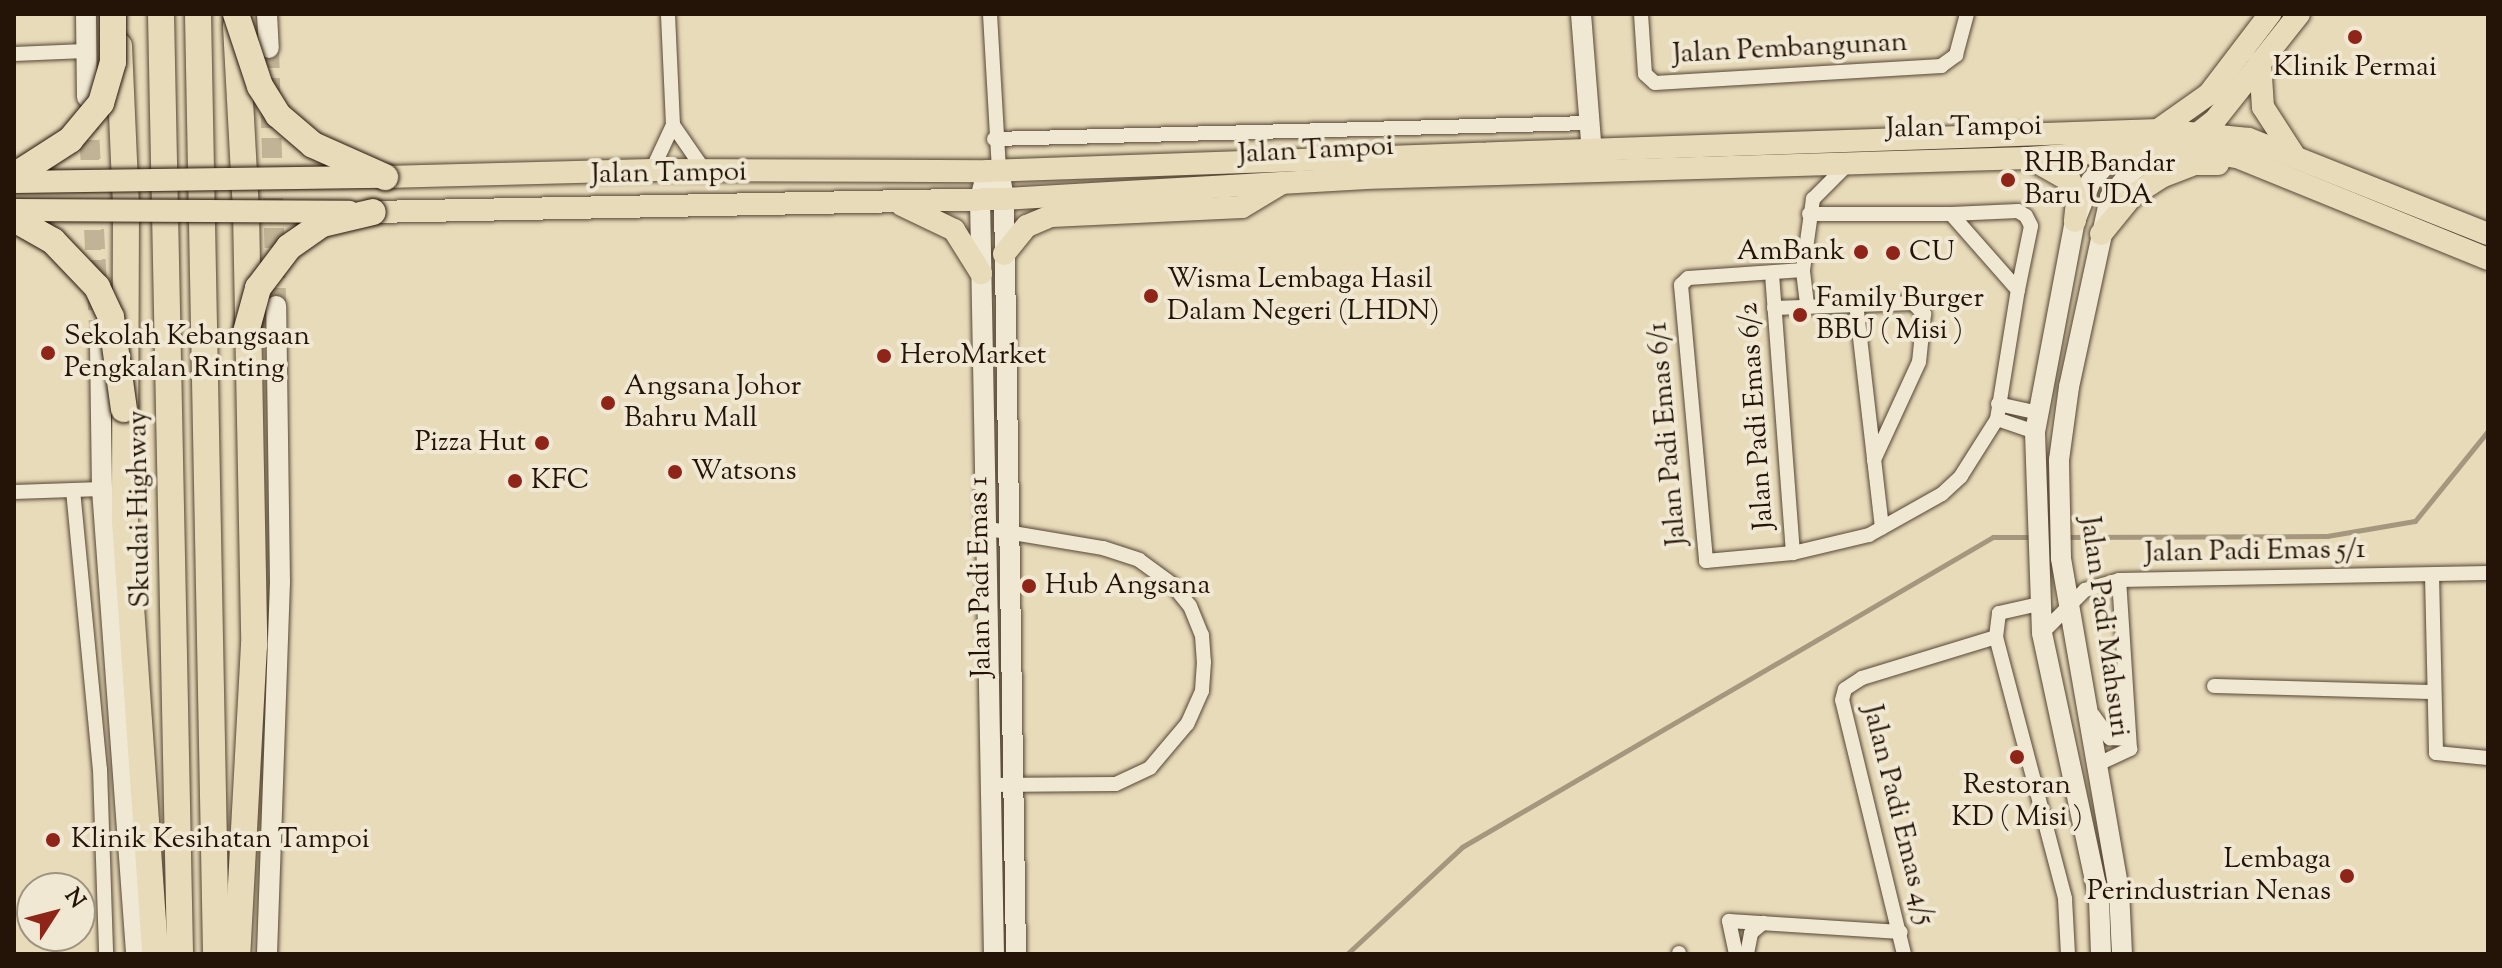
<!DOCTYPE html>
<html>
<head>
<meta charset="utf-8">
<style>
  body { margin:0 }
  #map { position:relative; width:2502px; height:968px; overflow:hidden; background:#e8dbba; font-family:"Sorts Mill Goudy",serif }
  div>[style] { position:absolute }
  .stream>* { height:5px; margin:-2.5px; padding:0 2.5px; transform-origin:2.5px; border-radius:2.5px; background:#a5977d }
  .secondary-tunnel>* { height:20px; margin-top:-10px; transform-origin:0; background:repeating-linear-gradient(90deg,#c1b396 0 20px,transparent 0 30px) }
  .roads { filter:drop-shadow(0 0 2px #554634) drop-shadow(0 0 2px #554634) }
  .street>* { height:14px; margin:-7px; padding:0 7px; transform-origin:7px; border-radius:7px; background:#f0e8d2 }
  .secondary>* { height:20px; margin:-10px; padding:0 10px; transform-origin:10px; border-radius:10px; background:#f0e8d2 }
  .primary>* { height:22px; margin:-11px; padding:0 11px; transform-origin:11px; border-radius:11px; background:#e8dbba }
  .highway>* { height:26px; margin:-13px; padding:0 13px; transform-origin:13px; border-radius:13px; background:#e8dbba }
  .bridges { filter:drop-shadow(0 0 2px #241408) drop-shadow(0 0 2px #241408) }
  .primary-bridge>* { height:22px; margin:-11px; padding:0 11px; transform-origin:11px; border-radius:11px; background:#e8dbba }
  .highway-bridge>* { height:26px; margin:-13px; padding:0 13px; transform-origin:13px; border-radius:13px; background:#e8dbba }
  .dots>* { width:22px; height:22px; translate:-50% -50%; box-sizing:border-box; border:4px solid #f0e8d2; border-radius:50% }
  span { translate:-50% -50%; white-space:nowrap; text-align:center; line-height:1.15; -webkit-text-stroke:8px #f0e8d2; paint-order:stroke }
  .street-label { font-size:28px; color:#241408 }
  .poi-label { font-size:28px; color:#241408 }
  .left { translate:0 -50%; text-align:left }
  .right { translate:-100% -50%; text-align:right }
  .frame { position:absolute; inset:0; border:16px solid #241408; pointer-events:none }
  .north { position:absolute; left:16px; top:872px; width:80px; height:80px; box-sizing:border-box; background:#f0e8d2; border:2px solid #9e9381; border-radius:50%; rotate:54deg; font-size:22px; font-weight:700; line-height:32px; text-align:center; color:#241408 }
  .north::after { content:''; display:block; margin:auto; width:28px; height:36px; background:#8f2418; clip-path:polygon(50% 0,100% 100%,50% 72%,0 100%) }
</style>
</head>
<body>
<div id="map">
  <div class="stream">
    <i style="left:2065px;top:537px;width:262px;rotate:-0.2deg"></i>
    <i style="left:2327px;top:536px;width:89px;rotate:-9.7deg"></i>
    <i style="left:2415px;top:521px;width:116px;rotate:-51deg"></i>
    <i style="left:1347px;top:954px;width:157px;rotate:-42.9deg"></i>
    <i style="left:1462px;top:847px;width:615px;rotate:-30.28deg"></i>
    <i style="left:1993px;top:537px;width:42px"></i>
  </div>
  <div class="secondary-tunnel">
    <i style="left:269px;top:48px;width:258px;rotate:88.4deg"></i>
    <i style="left:88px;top:110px;width:235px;rotate:87.1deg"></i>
  </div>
  <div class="roads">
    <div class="street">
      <i style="left:990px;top:14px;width:156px;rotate:86.7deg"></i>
      <i style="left:1641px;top:14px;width:60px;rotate:86.2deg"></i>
      <i style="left:1645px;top:74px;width:13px;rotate:42deg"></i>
      <i style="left:1655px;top:83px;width:287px;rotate:-3.4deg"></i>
      <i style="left:1941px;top:66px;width:19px;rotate:-36deg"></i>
      <i style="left:1956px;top:55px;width:42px;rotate:-75deg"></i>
      <i style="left:14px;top:54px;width:71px;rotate:-2.4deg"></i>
      <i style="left:673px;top:125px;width:55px;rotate:55.4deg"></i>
      <i style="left:994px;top:139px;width:596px;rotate:-1.54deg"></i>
      <i style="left:652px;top:170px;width:50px;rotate:-65deg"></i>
      <i style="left:673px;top:125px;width:111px;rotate:-92.6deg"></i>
      <i style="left:1951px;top:214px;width:67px;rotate:-2.6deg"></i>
      <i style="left:2018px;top:211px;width:9px;rotate:32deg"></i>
      <i style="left:2026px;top:216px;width:11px;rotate:63deg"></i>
      <i style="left:2031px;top:226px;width:65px;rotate:101.5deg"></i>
      <i style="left:1803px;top:270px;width:115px;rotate:176deg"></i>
      <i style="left:1688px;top:278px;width:10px;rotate:135deg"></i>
      <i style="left:1681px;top:285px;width:277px;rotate:84.8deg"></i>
      <i style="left:1706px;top:561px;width:87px;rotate:-5.3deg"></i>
      <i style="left:1793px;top:553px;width:78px;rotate:-13.3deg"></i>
      <i style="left:1869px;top:535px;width:84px;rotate:-29.3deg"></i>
      <i style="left:1942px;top:494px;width:26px;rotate:-43deg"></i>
      <i style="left:1961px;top:476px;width:67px;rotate:-57.7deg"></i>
      <i style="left:1997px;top:419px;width:131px;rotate:-80.8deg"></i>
      <i style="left:2018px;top:290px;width:101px;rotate:-131.4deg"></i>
      <i style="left:1951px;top:214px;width:142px;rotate:180deg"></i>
      <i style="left:1772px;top:274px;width:280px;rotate:85.7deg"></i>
      <i style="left:1856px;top:303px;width:226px;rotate:83.4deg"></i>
      <i style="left:1807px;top:304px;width:34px;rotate:-97deg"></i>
      <i style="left:1803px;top:270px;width:72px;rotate:-82deg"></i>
      <i style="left:1813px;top:199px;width:48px;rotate:-45deg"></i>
      <i style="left:1774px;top:308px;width:139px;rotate:-2.1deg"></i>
      <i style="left:1913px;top:303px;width:16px;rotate:45deg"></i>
      <i style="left:1924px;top:314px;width:48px;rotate:95.9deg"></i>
      <i style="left:1919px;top:362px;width:108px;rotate:114.7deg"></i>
      <i style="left:1998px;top:404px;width:42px;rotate:12.4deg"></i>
      <i style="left:1997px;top:419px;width:40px;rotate:18.9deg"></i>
      <i style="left:73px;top:490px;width:280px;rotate:84.5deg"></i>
      <i style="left:100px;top:769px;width:185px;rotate:88.1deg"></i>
      <i style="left:14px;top:492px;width:88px;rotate:-2deg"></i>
      <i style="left:983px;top:528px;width:122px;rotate:9.5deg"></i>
      <i style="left:1103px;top:548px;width:38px;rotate:18deg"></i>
      <i style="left:1139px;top:560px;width:41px;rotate:36deg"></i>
      <i style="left:1172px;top:584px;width:28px;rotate:51deg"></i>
      <i style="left:1190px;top:606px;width:31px;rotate:68deg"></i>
      <i style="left:1202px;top:635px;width:27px;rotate:86deg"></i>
      <i style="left:1204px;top:662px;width:29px;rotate:94deg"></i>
      <i style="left:1202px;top:691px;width:36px;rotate:114deg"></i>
      <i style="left:1187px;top:724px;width:57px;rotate:130.1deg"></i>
      <i style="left:1150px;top:768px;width:38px;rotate:155deg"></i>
      <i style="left:1115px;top:784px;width:125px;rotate:179.5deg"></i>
      <i style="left:2432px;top:575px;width:178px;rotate:88.7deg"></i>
      <i style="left:2436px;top:753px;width:52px;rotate:5.5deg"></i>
      <i style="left:2039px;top:604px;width:41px;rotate:167.3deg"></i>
      <i style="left:1999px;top:613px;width:24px;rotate:97deg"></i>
      <i style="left:1996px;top:637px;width:271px;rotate:75.2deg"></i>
      <i style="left:2065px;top:899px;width:55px;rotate:86.9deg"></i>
      <i style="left:2042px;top:633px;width:61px;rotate:-45deg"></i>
      <i style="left:2085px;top:590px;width:35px;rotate:-16deg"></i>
      <i style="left:2119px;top:580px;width:369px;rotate:-1.1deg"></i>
      <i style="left:2214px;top:686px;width:218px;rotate:1.6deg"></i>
      <i style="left:2093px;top:715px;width:29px;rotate:54deg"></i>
      <i style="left:2110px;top:738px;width:19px;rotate:3deg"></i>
      <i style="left:2096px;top:765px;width:38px;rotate:-25deg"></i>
      <i style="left:2130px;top:749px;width:169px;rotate:-93.7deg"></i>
      <i style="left:1679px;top:953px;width:1px;rotate:90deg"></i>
      <i style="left:1736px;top:954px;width:34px;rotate:-102deg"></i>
      <i style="left:1729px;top:921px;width:172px;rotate:3.7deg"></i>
      <i style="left:1747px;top:954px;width:21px;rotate:-79deg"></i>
      <i style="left:1751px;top:933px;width:16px;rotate:-40deg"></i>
      <i style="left:1904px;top:954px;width:261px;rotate:-103.7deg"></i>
      <i style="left:1842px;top:700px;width:11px;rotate:-75deg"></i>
      <i style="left:1845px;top:689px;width:20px;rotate:-33deg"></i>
      <i style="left:1862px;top:678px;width:140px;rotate:-17deg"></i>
    </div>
    <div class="secondary">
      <i style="left:86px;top:14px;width:83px;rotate:89.3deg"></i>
      <i style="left:267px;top:14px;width:34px;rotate:87deg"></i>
      <i style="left:1581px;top:14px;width:151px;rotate:85.5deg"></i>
      <i style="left:999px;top:170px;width:29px;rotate:80deg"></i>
      <i style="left:1004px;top:199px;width:755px;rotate:89.09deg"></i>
      <i style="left:987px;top:171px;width:29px;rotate:104deg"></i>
      <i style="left:980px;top:199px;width:755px;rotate:88.94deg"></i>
      <i style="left:100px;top:345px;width:144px;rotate:89.2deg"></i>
      <i style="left:102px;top:489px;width:466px;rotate:85.8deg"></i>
      <i style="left:267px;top:954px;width:372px;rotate:-88deg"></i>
      <i style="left:280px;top:582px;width:276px;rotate:-90.8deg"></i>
      <i style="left:2101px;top:954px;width:55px;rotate:-92.1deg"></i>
      <i style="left:2099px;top:899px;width:272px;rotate:-102.1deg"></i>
      <i style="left:2042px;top:633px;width:201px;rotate:-92deg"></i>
      <i style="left:2035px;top:432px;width:215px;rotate:-79.3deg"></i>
      <i style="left:2075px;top:221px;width:43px;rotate:-68.2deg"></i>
      <i style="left:2091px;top:181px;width:40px;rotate:-48deg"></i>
      <i style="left:2122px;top:954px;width:63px;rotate:-92.7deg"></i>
      <i style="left:2119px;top:891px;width:338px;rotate:-99.9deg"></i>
      <i style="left:2061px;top:558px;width:98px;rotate:-91.2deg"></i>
      <i style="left:2059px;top:460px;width:74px;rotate:-82.2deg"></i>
      <i style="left:2069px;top:387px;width:194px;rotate:-77.8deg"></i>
      <i style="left:2110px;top:197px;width:34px;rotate:-50deg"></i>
      <i style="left:2132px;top:171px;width:44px;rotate:-33deg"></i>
    </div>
    <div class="primary">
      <i style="left:2260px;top:62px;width:45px;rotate:86.2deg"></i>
      <i style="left:2263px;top:107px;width:57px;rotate:57.1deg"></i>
      <i style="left:2158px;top:130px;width:62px;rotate:-35.2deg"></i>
      <i style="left:2209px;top:94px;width:101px;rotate:-52.7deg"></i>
      <i style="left:2196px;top:135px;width:24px;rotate:-38deg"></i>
      <i style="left:2215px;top:120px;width:135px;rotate:-51.6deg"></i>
      <i style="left:2033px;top:160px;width:43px;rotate:29.6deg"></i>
      <i style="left:2070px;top:181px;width:21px;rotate:71deg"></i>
      <i style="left:2077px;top:201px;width:20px;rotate:96deg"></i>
      <i style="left:385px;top:177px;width:267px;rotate:-1.5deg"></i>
      <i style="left:652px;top:170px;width:335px;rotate:0.2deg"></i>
      <i style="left:987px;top:171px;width:1173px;rotate:-2deg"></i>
      <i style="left:2159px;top:130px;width:90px;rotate:5.7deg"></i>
      <i style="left:2249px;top:139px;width:257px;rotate:21.7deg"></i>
      <i style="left:902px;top:205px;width:58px;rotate:25.7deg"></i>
      <i style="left:954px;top:230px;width:51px;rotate:57.9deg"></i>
      <i style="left:373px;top:212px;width:631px;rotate:-1.18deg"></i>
      <i style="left:1004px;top:199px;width:361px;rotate:-3.3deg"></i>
      <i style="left:1364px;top:178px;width:664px;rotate:-1.73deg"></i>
      <i style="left:2028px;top:158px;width:141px;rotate:-4.5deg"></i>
      <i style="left:2169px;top:147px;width:69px;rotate:8.4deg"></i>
      <i style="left:2237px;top:157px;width:271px;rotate:22.1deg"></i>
      <i style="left:2101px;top:234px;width:49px;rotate:-50.8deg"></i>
      <i style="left:2132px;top:196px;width:35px;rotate:-33deg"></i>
      <i style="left:2161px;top:177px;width:36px;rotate:-21deg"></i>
      <i style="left:2195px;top:164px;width:23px"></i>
      <i style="left:1004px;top:254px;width:36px;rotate:-51deg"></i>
      <i style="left:1027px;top:226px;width:26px;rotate:-23deg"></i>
      <i style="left:1051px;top:216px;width:191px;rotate:-2.7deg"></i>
      <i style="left:1242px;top:207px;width:47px;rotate:-31deg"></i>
    </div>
    <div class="highway">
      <i style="left:161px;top:14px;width:940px;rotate:88.84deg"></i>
      <i style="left:198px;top:14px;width:940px;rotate:88.9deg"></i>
      <i style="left:236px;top:26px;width:185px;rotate:86.9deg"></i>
      <i style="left:246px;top:211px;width:434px;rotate:88.9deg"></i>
      <i style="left:254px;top:645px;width:309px;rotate:93.1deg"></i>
      <i style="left:119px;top:46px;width:162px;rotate:87.5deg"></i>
      <i style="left:126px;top:208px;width:313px;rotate:90.2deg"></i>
      <i style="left:125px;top:521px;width:434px;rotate:86deg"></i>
    </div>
  </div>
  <div class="bridges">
    <div class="primary-bridge">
      <i style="left:14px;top:182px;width:371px;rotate:-0.8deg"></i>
      <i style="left:14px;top:210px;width:335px;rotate:0.3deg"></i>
    </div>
    <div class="highway-bridge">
      <i style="left:236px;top:14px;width:76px;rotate:71.6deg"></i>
      <i style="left:260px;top:86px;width:34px;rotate:58deg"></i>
      <i style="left:278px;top:115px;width:46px;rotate:40.6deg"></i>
      <i style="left:313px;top:145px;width:79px;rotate:24deg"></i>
      <i style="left:14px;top:176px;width:67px;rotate:-32.7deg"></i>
      <i style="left:70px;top:140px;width:48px;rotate:-50deg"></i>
      <i style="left:101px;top:103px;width:43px;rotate:-73.7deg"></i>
      <i style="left:113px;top:62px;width:48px;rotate:-90deg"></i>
      <i style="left:14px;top:219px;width:45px;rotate:29.4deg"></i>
      <i style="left:53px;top:241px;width:64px;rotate:46.3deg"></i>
      <i style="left:97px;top:287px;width:33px;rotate:65deg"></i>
      <i style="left:111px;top:317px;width:93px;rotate:82deg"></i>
      <i style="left:246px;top:332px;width:46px;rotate:-74.7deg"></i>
      <i style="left:258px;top:288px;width:51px;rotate:-52.9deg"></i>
      <i style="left:289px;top:247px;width:40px;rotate:-34.9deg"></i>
      <i style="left:322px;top:224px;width:52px;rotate:-13.2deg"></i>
    </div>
  </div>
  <div class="dots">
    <i style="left:2355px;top:37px;background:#8f2418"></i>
    <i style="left:2008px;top:180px;background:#8f2418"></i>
    <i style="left:1861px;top:252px;background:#8f2418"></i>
    <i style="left:1893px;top:253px;background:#8f2418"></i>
    <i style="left:1151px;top:296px;background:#8f2418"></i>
    <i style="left:1800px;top:315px;background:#8f2418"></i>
    <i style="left:48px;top:353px;background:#8f2418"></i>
    <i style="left:884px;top:356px;background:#8f2418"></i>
    <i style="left:608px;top:403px;background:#8f2418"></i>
    <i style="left:542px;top:443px;background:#8f2418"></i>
    <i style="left:675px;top:472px;background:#8f2418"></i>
    <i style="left:515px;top:481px;background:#8f2418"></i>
    <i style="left:1029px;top:586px;background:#8f2418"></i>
    <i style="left:2017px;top:757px;background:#8f2418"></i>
    <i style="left:53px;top:840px;background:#8f2418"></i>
    <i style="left:2347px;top:876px;background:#8f2418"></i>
  </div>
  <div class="street-label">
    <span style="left:1790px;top:49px;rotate:-3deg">Jalan Pembangunan</span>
    <span style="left:1964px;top:128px;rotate:-1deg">Jalan Tampoi</span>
    <span style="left:1316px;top:151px;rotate:-3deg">Jalan Tampoi</span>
    <span style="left:669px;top:174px;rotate:-1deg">Jalan Tampoi</span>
    <span style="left:1757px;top:416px;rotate:-94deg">Jalan Padi Emas 6/2</span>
    <span style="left:1668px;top:434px;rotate:-95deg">Jalan Padi Emas 6/1</span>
    <span style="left:140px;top:509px;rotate:-91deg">Skudai Highway</span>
    <span style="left:2255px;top:552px;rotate:-1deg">Jalan Padi Emas 5/1</span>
    <span style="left:981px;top:577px;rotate:-91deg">Jalan Padi Emas 1</span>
    <span style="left:2104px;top:627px;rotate:82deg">Jalan Padi Mahsuri</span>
    <span style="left:1898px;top:815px;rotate:76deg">Jalan Padi Emas 4/5</span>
  </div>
  <div class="poi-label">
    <span style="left:2355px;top:68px">Klinik Permai</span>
    <span class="left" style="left:2024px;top:180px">RHB Bandar<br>Baru UDA</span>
    <span class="right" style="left:1845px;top:252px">AmBank</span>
    <span class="left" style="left:1909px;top:253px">CU</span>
    <span class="left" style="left:1167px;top:296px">Wisma Lembaga Hasil<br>Dalam Negeri (LHDN)</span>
    <span class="left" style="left:1816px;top:315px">Family Burger<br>BBU ( Misi )</span>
    <span class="left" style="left:64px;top:353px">Sekolah Kebangsaan<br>Pengkalan Rinting</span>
    <span class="left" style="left:900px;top:356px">HeroMarket</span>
    <span class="left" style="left:624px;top:403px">Angsana Johor<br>Bahru Mall</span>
    <span class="right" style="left:526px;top:443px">Pizza Hut</span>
    <span class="left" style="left:691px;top:472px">Watsons</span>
    <span class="left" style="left:531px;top:481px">KFC</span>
    <span class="left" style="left:1045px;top:586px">Hub Angsana</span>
    <span style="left:2017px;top:802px">Restoran<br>KD ( Misi )</span>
    <span class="left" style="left:71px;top:840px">Klinik Kesihatan Tampoi</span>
    <span class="right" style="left:2331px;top:876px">Lembaga<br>Perindustrian Nenas</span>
  </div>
  <div class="frame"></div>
  <div class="north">N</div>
</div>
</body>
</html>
